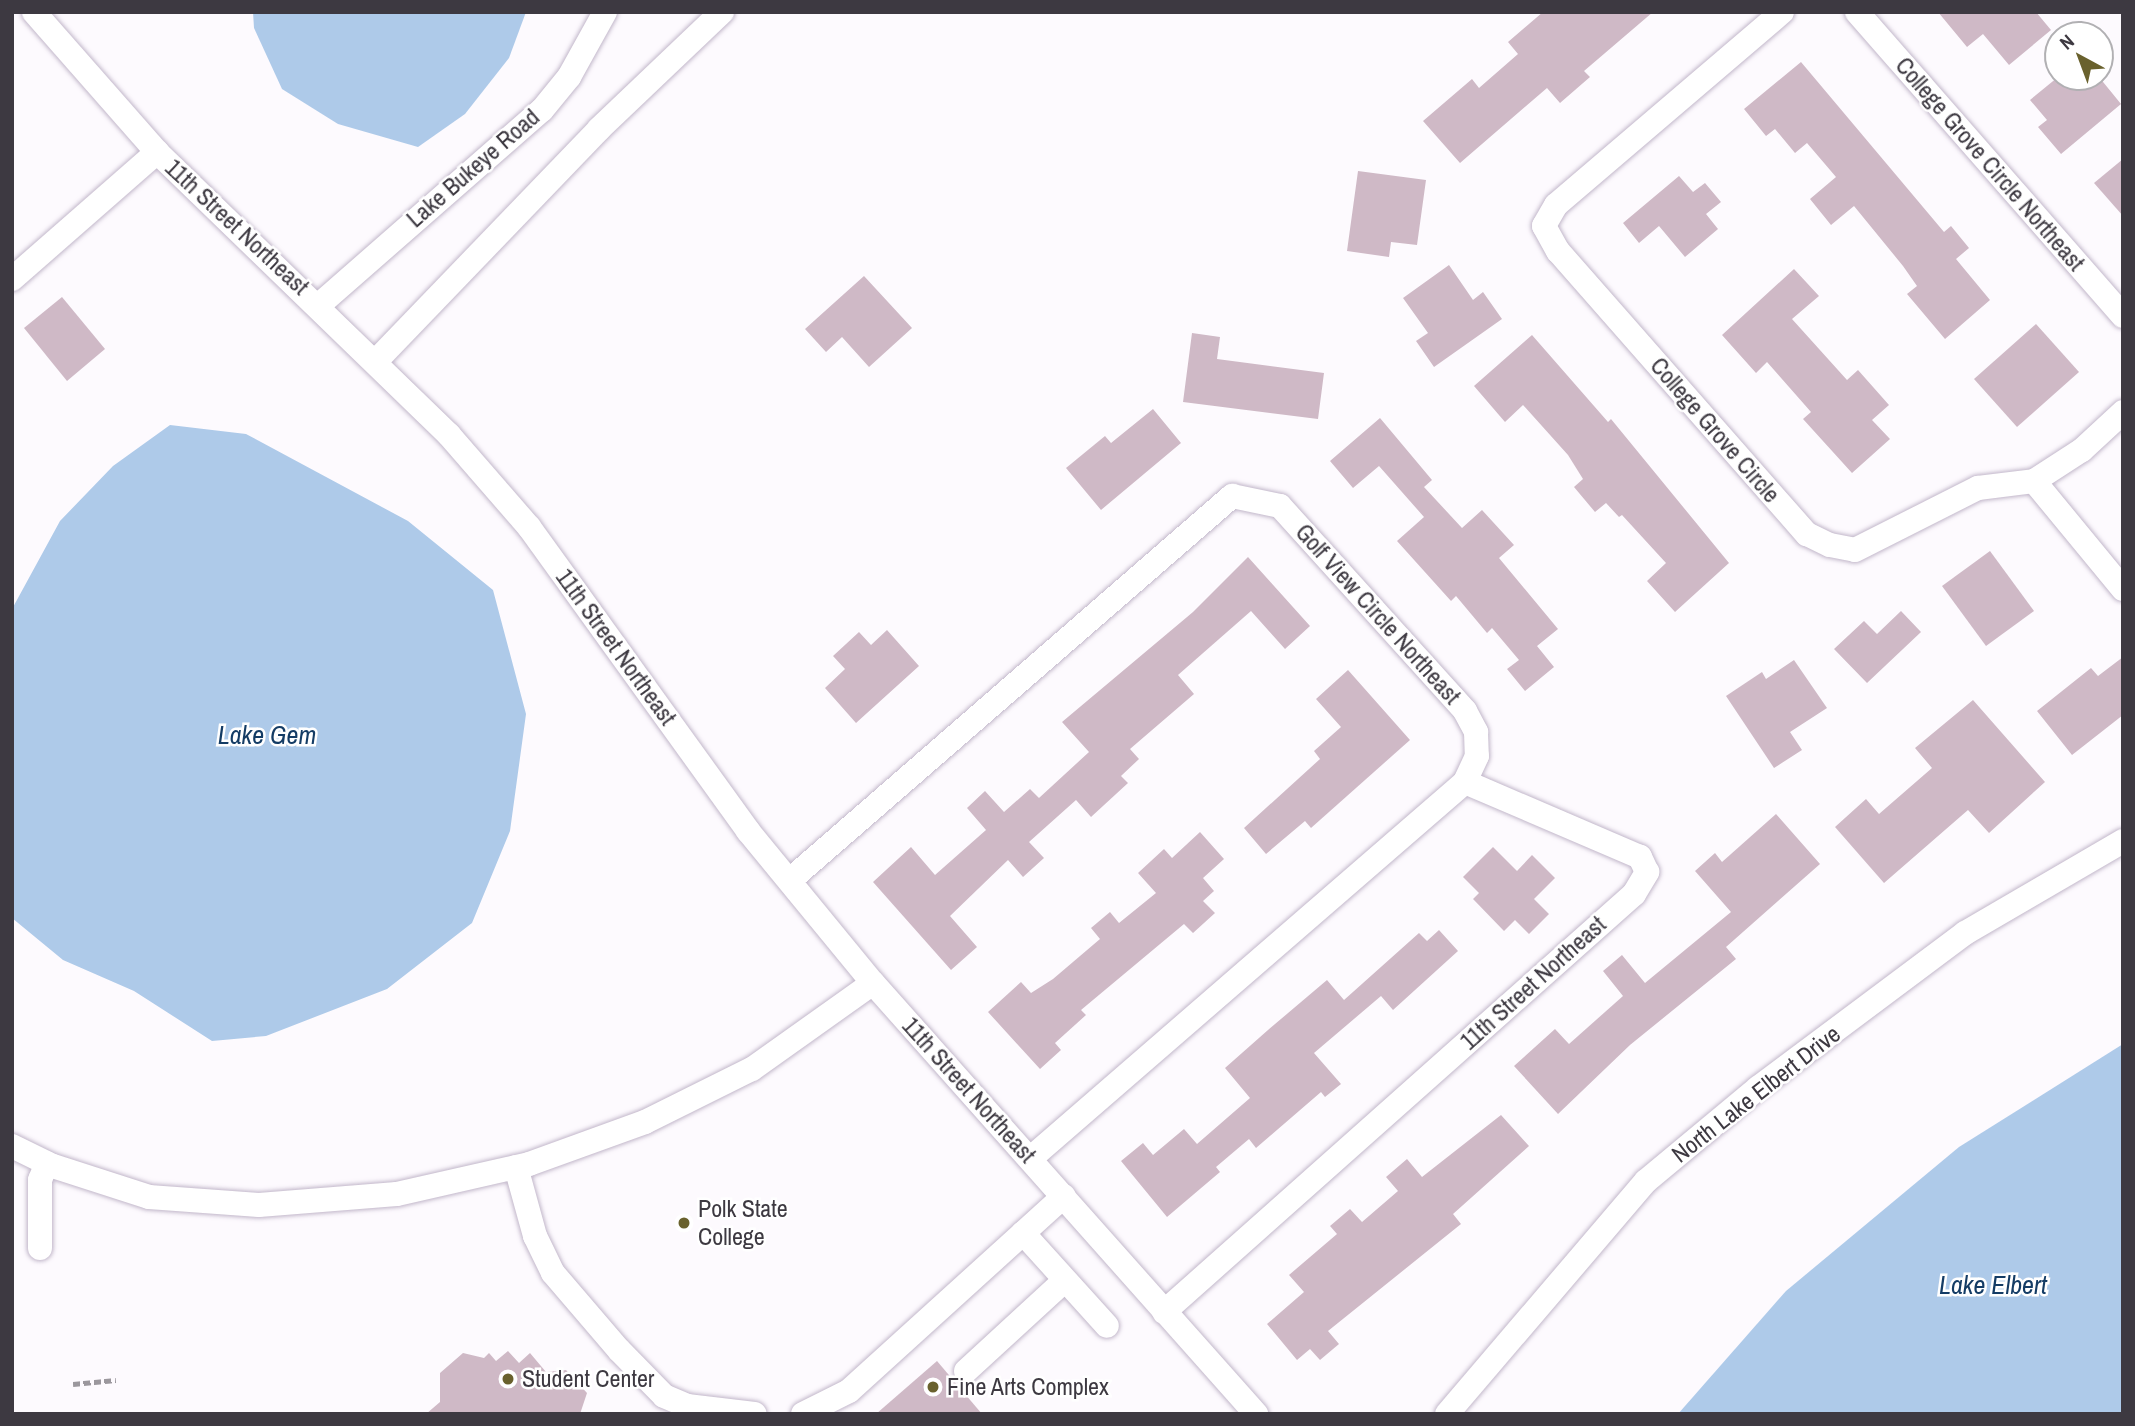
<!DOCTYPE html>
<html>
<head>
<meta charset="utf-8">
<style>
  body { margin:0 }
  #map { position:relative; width:2135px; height:1426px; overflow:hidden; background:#fdfafe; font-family:"Archivo Narrow",sans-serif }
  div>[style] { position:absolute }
  .water>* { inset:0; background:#aecae9 }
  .building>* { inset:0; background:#cfb9c6 }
  .path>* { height:4.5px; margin-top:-2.25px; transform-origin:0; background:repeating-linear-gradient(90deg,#9b979d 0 7px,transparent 0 10.5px) }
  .roads { filter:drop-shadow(0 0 2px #c2b7ca) drop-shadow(0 0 2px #c2b7ca) }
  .minor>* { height:24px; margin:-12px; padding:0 12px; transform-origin:12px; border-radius:12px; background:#fff }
  .dots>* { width:19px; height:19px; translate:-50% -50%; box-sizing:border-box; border:4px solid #fff; border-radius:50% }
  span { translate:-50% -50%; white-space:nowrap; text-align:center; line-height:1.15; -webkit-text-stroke:5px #fff; paint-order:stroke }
  .street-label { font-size:24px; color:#3d3941 }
  .poi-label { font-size:24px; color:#3d3941 }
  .left { translate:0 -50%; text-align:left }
  .water-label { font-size:26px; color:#143c65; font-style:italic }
  .frame { position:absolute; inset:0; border:14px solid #3d3941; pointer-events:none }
  .north { position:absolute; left:2044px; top:21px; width:70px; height:70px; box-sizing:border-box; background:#fff; border:2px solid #b1b0b3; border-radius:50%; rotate:319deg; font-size:19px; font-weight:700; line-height:28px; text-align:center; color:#3d3941 }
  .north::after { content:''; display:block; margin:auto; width:24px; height:32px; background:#69612d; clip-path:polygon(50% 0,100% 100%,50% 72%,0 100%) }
</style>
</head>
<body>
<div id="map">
  <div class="water">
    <i style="clip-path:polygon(253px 12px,526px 12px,509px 58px,465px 114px,418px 147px,338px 124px,282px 89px,254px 28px)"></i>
    <i style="clip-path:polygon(170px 425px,246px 434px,408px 521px,493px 590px,526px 714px,510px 831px,472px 923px,387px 989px,266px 1036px,212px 1041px,134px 991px,63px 960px,12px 918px,12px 609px,60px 521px,113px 466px)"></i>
    <i style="clip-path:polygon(2123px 1044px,2123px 1414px,1678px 1414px,1786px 1291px,1959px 1147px)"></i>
  </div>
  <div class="building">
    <i style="clip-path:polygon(1543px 12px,1653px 12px,1584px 71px,1590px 77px,1560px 103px,1547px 88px,1460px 163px,1423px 121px,1472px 79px,1479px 88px,1518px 54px,1508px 42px)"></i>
    <i style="clip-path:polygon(1938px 12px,2036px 12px,2051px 30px,2009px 65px,1983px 34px,1967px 47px)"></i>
    <i style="clip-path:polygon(1801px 62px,1944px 232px,1951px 226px,1969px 248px,1956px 259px,1990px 300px,1945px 339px,1907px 294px,1917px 286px,1903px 266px,1854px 206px,1831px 225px,1810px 199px,1836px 177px,1807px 143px,1795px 153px,1775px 129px,1766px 136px,1744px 109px)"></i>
    <i style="clip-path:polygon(2058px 77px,2099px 77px,2121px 104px,2061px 154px,2038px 127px,2047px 120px,2030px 100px)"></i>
    <i style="clip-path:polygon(2123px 159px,2123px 216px,2094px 183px)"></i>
    <i style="clip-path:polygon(1358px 171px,1426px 180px,1417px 245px,1391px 242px,1389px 257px,1347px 251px)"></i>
    <i style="clip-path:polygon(1679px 176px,1693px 192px,1705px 183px,1721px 202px,1706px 214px,1718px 229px,1685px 257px,1659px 226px,1639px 243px,1623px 223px)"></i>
    <i style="clip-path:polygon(1449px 265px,1473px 300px,1483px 292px,1502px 319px,1434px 367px,1416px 341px,1428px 333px,1403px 298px)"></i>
    <i style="clip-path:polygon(1794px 269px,1819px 296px,1792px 319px,1847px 380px,1858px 370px,1889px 405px,1872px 420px,1890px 439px,1852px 473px,1803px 419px,1811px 412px,1767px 362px,1756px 373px,1722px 335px)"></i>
    <i style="clip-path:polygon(864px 276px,912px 328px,869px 367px,842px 337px,826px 352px,805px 329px)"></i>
    <i style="clip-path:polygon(62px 297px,105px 349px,67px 381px,24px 328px)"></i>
    <i style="clip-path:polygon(2036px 324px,2079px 372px,2017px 427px,1974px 379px)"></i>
    <i style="clip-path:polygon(1192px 333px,1220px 337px,1217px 359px,1324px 373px,1318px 419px,1183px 402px)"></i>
    <i style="clip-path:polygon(1532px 335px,1608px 422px,1611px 419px,1729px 563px,1675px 612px,1647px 581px,1666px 563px,1622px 515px,1619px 517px,1606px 503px,1595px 512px,1574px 487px,1583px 479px,1568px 455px,1523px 405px,1505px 422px,1474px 386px)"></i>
    <i style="clip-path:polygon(1153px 409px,1181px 443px,1101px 510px,1066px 468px,1105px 436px,1111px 443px)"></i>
    <i style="clip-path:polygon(1380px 418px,1432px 480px,1424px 487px,1462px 528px,1482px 510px,1514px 545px,1499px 558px,1558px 629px,1537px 646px,1554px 667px,1525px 691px,1507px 669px,1519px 660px,1492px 628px,1487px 633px,1456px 596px,1451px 601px,1397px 541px,1424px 517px,1379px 466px,1353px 488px,1330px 461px)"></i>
    <i style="clip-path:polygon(1990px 551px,2034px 611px,1986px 646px,1942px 586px)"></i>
    <i style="clip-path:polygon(1248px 557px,1310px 626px,1285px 649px,1251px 611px,1178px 675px,1194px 694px,1130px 749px,1139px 759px,1121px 776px,1128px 783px,1091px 817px,1076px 800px,1029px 842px,1044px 858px,1023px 877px,1008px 860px,950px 916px,977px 947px,951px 970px,873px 882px,911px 847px,935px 875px,986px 830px,967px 808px,985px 791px,1004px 812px,1030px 789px,1039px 798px,1089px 752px,1062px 722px,1193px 612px)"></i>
    <i style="clip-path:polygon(1901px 611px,1921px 632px,1867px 683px,1834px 649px,1864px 621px,1877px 634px)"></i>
    <i style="clip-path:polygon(887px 630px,919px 666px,856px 723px,825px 688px,845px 669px,833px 656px,859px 632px,871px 645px)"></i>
    <i style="clip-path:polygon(2123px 657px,2123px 715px,2072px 755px,2037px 711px,2091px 668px,2098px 676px)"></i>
    <i style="clip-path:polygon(1794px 660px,1827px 708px,1790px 732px,1802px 750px,1774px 768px,1726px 696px,1762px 672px,1766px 679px)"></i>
    <i style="clip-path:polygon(1348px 670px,1410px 740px,1311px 828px,1305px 821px,1266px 854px,1244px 828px,1320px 759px,1314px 751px,1341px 727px,1316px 699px)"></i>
    <i style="clip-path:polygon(1973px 700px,2045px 782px,1989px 833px,1968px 810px,1884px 883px,1835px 827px,1866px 799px,1879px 814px,1932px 768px,1915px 748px)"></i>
    <i style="clip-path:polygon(1776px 814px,1820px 864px,1726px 947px,1736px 959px,1630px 1045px,1558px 1114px,1514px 1066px,1555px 1029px,1569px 1044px,1623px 996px,1603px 971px,1622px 955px,1645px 983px,1731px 912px,1695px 871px,1715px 853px,1722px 862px)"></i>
    <i style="clip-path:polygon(1200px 832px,1224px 859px,1203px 878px,1214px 891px,1203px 901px,1215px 913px,1193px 933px,1184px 924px,1081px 1010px,1086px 1015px,1055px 1043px,1061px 1050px,1040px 1069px,988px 1012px,1021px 982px,1031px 993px,1053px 979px,1100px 939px,1091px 928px,1110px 912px,1119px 923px,1156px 893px,1138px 873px,1164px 849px,1172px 858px)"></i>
    <i style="clip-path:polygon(1493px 847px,1517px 871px,1532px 855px,1555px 878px,1534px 899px,1549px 914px,1529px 934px,1515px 920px,1504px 931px,1473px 899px,1479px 893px,1463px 877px)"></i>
    <i style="clip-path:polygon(1439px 930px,1458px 951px,1393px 1010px,1381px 996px,1314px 1053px,1341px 1084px,1325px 1097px,1321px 1092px,1256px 1148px,1249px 1139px,1216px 1167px,1220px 1172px,1167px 1217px,1121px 1161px,1143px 1143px,1153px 1155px,1184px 1129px,1197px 1144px,1250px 1098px,1225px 1068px,1268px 1030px,1327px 980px,1344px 1000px,1419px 933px,1427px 941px)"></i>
    <i style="clip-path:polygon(1501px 1115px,1529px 1146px,1453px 1214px,1461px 1224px,1328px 1331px,1339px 1344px,1320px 1360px,1310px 1349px,1297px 1360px,1267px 1324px,1304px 1292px,1289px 1275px,1337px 1234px,1330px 1226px,1350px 1209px,1362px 1222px,1398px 1191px,1386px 1177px,1407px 1159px,1422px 1177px)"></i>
    <i style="clip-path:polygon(508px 1351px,519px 1363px,530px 1353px,546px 1372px,566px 1370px,587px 1393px,580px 1414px,426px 1414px,440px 1402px,440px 1373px,463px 1353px,484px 1358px,489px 1353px,496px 1361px)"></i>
    <i style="clip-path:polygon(937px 1361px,982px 1414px,876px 1414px)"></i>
  </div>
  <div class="path">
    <i style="left:73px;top:1384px;width:43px;rotate:-5.3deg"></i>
  </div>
  <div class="roads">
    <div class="minor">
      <i style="left:34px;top:12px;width:186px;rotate:48.7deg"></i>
      <i style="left:157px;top:152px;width:407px;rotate:44.1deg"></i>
      <i style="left:449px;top:435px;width:122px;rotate:49deg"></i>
      <i style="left:529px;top:527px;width:375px;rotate:54.2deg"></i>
      <i style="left:748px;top:831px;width:197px;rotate:50.6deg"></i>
      <i style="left:873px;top:983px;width:577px;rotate:48.37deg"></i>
      <i style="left:1782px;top:12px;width:297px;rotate:139.5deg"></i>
      <i style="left:1556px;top:205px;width:24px;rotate:120deg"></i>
      <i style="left:1544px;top:226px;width:29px;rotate:61deg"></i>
      <i style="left:1558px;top:251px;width:377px;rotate:48.7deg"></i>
      <i style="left:1807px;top:534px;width:25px;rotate:26deg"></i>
      <i style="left:1830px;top:545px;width:25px;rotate:11deg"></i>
      <i style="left:1855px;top:550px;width:138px;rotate:-26.8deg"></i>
      <i style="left:1978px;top:488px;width:56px;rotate:-7.1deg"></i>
      <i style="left:2034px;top:481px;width:57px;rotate:-32.9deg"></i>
      <i style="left:2082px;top:450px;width:56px;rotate:-42.8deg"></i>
      <i style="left:1857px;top:12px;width:404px;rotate:48.8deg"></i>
      <i style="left:12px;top:279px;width:193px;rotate:-41.2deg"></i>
      <i style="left:319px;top:305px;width:296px;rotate:-41.2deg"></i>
      <i style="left:542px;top:110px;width:43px;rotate:-50.7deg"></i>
      <i style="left:569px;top:77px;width:74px;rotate:-61deg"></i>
      <i style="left:377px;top:360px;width:320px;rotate:-46.1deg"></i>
      <i style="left:599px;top:129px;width:170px;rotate:-43.6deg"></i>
      <i style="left:2034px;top:481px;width:140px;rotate:50.5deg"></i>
      <i style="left:790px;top:880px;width:586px;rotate:-40.98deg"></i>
      <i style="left:1232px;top:496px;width:49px;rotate:11.8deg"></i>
      <i style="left:1280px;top:506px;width:276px;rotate:47.9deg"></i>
      <i style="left:1465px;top:711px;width:24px;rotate:62deg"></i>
      <i style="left:1476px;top:732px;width:24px;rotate:88deg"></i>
      <i style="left:1477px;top:756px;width:29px;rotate:115deg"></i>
      <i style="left:1465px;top:782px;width:574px;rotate:139.1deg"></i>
      <i style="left:12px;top:1146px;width:46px;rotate:26deg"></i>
      <i style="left:53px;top:1166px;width:101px;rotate:17.9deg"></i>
      <i style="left:149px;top:1197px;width:110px;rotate:4.2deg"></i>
      <i style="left:259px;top:1205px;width:138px;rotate:-4.6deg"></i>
      <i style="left:397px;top:1194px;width:135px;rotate:-12.8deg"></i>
      <i style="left:529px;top:1164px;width:123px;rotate:-19.9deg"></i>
      <i style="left:645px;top:1122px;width:119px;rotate:-26.4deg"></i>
      <i style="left:752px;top:1069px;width:148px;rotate:-35.4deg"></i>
      <i style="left:516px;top:1167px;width:72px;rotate:74.6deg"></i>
      <i style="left:535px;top:1236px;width:41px;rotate:64.1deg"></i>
      <i style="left:553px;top:1273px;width:101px;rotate:49.4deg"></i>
      <i style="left:619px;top:1350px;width:64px;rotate:45.6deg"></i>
      <i style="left:664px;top:1396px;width:25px;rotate:23deg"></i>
      <i style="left:687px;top:1406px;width:68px;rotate:6.7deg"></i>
      <i style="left:1023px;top:1233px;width:125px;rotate:47.9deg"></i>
      <i style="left:40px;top:1248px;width:68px;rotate:-90deg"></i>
      <i style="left:40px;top:1180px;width:18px;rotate:-68deg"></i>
      <i style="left:1164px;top:1312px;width:629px;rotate:-41.65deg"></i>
      <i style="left:1634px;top:894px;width:26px;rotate:-59deg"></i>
      <i style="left:1647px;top:872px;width:17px;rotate:-115deg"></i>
      <i style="left:1640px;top:857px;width:190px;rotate:-156.8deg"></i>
      <i style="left:966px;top:1371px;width:134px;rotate:-42.6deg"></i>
      <i style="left:803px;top:1414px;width:51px;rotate:-26.6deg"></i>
      <i style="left:849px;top:1391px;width:290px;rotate:-42.2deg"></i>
      <i style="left:1447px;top:1414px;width:306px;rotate:-49.5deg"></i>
      <i style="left:1646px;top:1181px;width:146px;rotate:-39.7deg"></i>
      <i style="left:1758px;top:1088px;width:259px;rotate:-36.8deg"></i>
      <i style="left:1965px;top:933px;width:183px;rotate:-30.2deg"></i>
    </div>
  </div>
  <div class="dots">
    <i style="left:684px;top:1223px;background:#69612d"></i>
    <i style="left:508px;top:1379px;background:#69612d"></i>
    <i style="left:933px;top:1387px;background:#69612d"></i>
  </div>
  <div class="street-label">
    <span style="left:1990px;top:164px;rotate:49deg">College Grove Circle Northeast</span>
    <span style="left:473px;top:168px;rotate:-41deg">Lake Bukeye Road</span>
    <span style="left:237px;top:227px;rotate:43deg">11th Street Northeast</span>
    <span style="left:1715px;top:430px;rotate:49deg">College Grove Circle</span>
    <span style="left:1378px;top:614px;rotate:48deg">Golf View Circle Northeast</span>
    <span style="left:616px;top:647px;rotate:54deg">11th Street Northeast</span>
    <span style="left:1533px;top:983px;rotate:-42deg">11th Street Northeast</span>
    <span style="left:969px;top:1090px;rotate:48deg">11th Street Northeast</span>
    <span style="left:1756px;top:1094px;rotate:-38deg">North Lake Elbert Drive</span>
  </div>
  <div class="poi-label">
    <span class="left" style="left:698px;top:1223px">Polk State<br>College</span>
    <span class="left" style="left:522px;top:1379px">Student Center</span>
    <span class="left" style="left:947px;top:1387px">Fine Arts Complex</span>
  </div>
  <div class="water-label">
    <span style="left:267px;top:735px">Lake Gem</span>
    <span style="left:1993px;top:1285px">Lake Elbert</span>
  </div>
  <div class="frame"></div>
  <div class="north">N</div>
</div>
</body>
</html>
